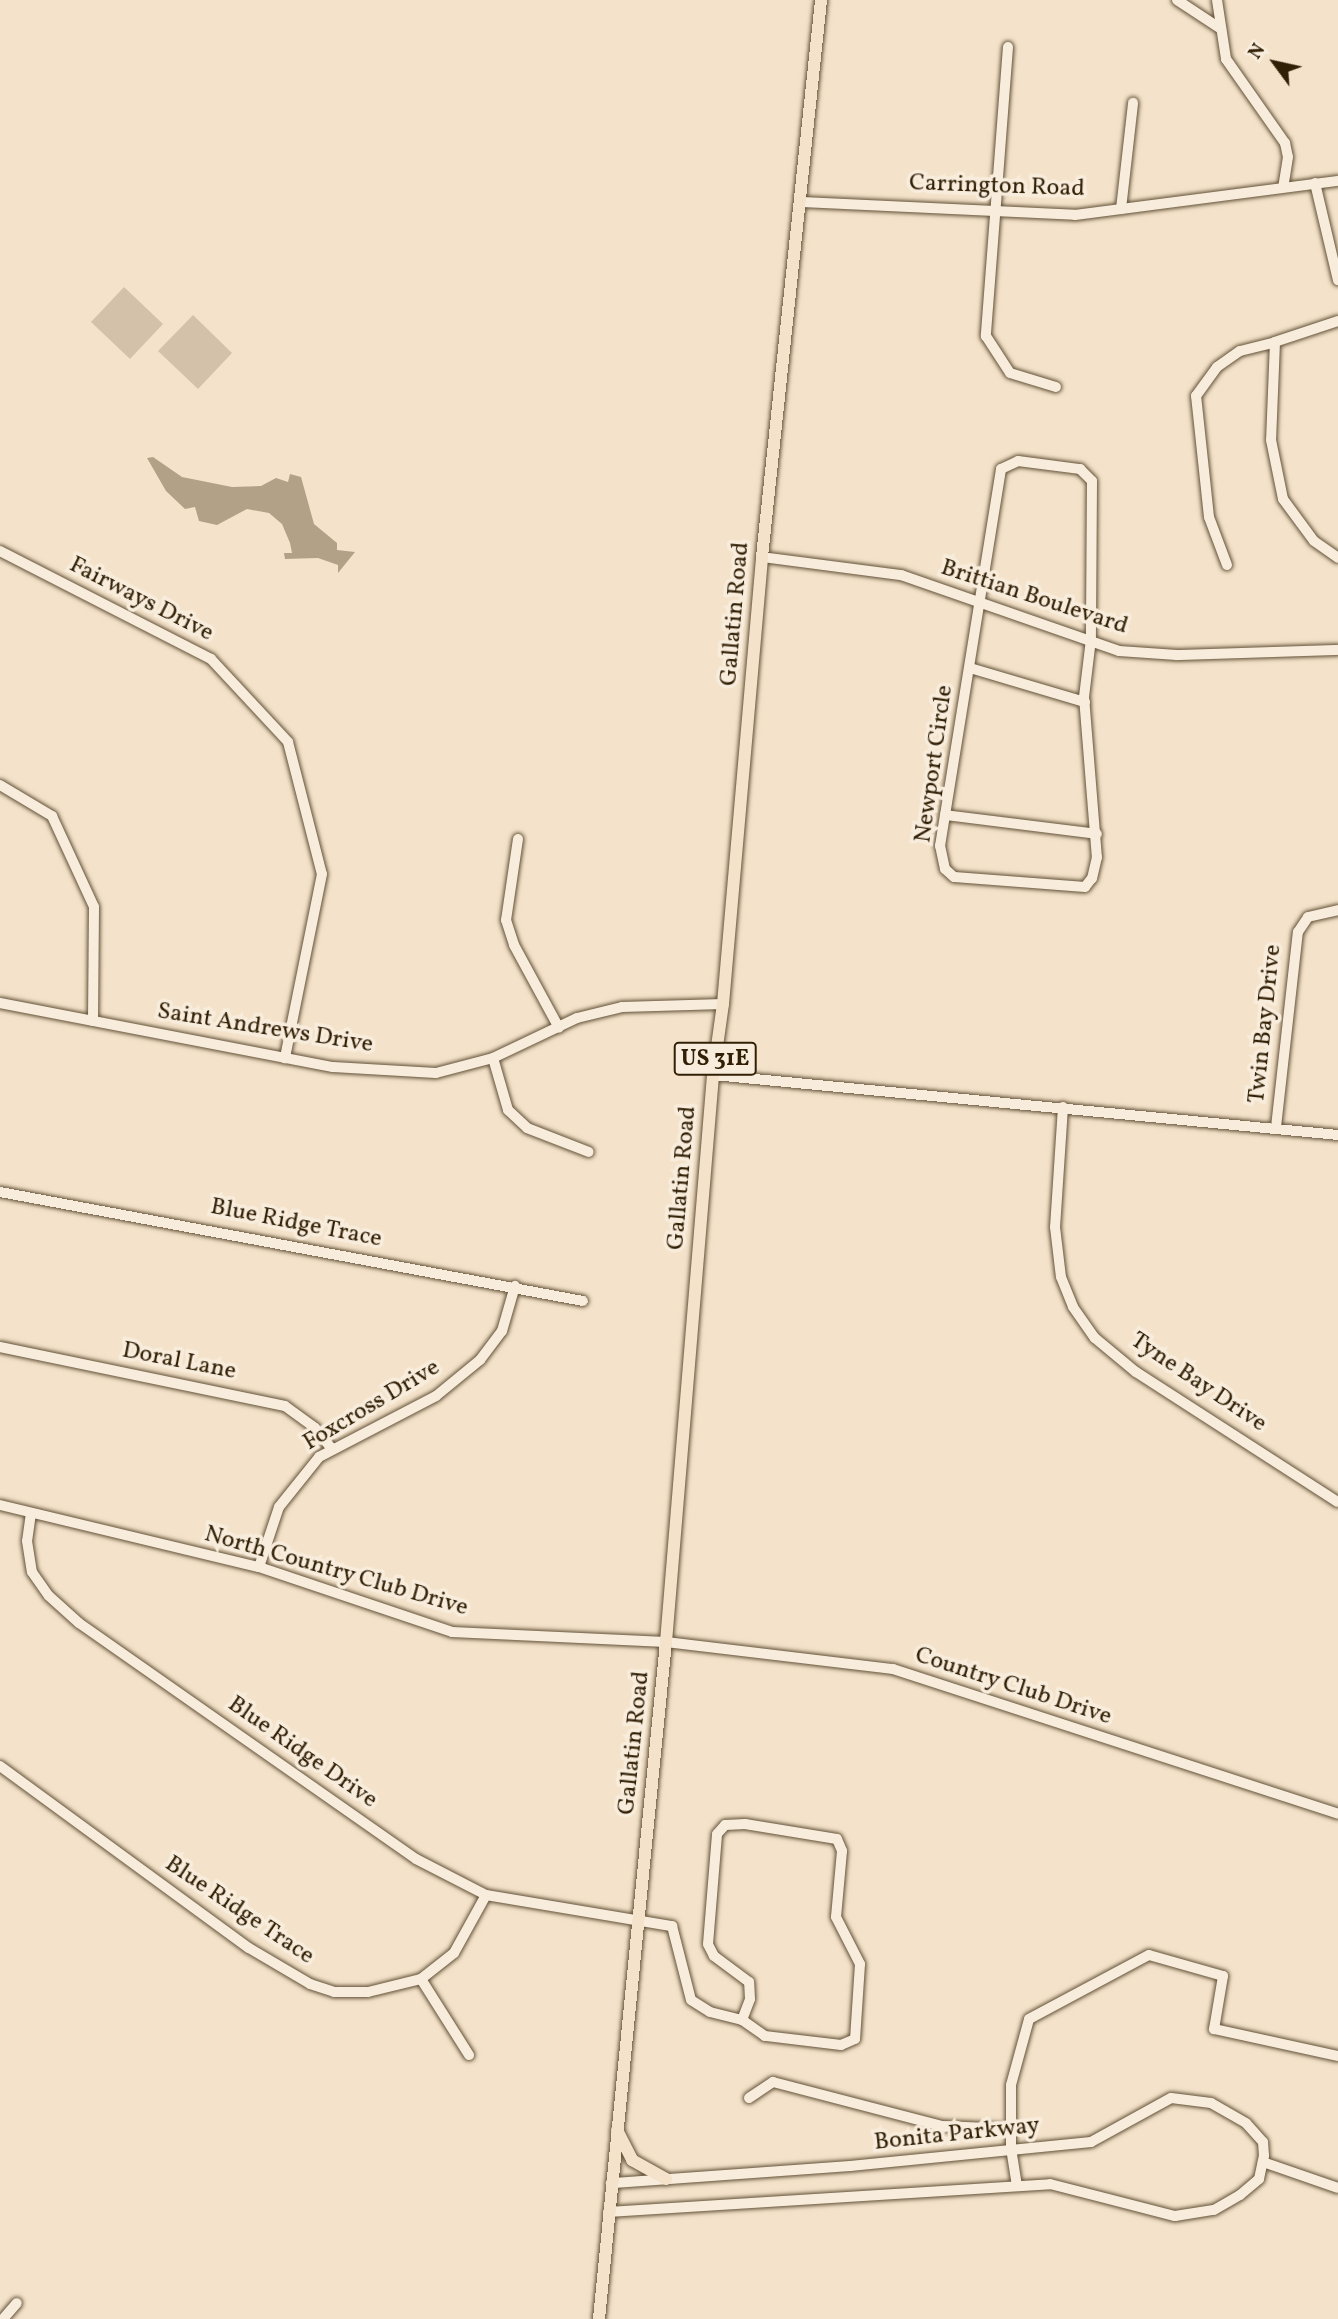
<!DOCTYPE html>
<html>
<head>
<meta charset="utf-8">
<style>
  body { margin:0 }
  #map { position:relative; width:1338px; height:2319px; overflow:hidden; background:#f4e3ca; font-family:Vollkorn,serif }
  div>[style] { position:absolute }
  .green>* { inset:0; background:#d3c2a9 }
  .water>* { inset:0; background:#b2a187 }
  .roads { filter:drop-shadow(0 0 2px #625137) drop-shadow(0 0 2px #625137) }
  .minor>* { height:10px; margin:-5px; padding:0 5px; transform-origin:5px; border-radius:5px; background:#f8eddd }
  .major>* { height:12px; margin:-6px; padding:0 6px; transform-origin:6px; border-radius:6px; background:#f4e3ca }
  span { translate:-50% -50%; white-space:nowrap; text-align:center; line-height:1.15; -webkit-text-stroke:7px #f8eddd; paint-order:stroke }
  .shield-label span { padding:2px 5px; background:#f8eddd; border:2px solid; border-radius:5px; -webkit-text-stroke-width:0 }
  .shield-label { font-size:23px; color:#322006; font-weight:700 }
  .street-label { font-size:24px; color:#322006 }
  .north { position:absolute; left:1240px; top:28px; width:70px; height:70px; -webkit-text-stroke:5px #f8eddd; paint-order:stroke; rotate:303deg; font-size:19px; font-weight:700; line-height:28px; text-align:center; color:#322006 }
  .north::after { content:''; display:block; margin:auto; width:24px; height:32px; background:#322006; clip-path:polygon(50% 0,100% 100%,50% 72%,0 100%) }
</style>
</head>
<body>
<div id="map">
  <div class="green">
    <i style="clip-path:polygon(124px 287px,163px 324px,130px 359px,91px 322px)"></i>
    <i style="clip-path:polygon(193px 315px,232px 353px,198px 389px,158px 351px)"></i>
  </div>
  <div class="water">
    <i style="clip-path:polygon(153px 457px,182px 477px,232px 487px,261px 486px,276px 478px,288px 482px,290px 474px,301px 477px,314px 524px,337px 543px,337px 550px,355px 552px,338px 573px,338px 565px,318px 558px,285px 559px,284px 553px,292px 553px,290px 543px,282px 524px,269px 513px,247px 509px,217px 525px,199px 521px,195px 507px,185px 509px,166px 491px,147px 458px)"></i>
  </div>
  <div class="roads">
    <div class="minor">
      <i style="left:1177px;top:0;width:53px;rotate:33.4deg"></i>
      <i style="left:1217px;top:0;width:60px;rotate:81.3deg"></i>
      <i style="left:1226px;top:59px;width:103px;rotate:54.9deg"></i>
      <i style="left:1285px;top:143px;width:14px;rotate:78deg"></i>
      <i style="left:1288px;top:157px;width:30px;rotate:99deg"></i>
      <i style="left:1008px;top:47px;width:290px;rotate:94.4deg"></i>
      <i style="left:986px;top:336px;width:44px;rotate:57deg"></i>
      <i style="left:1010px;top:373px;width:48px;rotate:16.9deg"></i>
      <i style="left:1315px;top:183px;width:100px;rotate:76.7deg"></i>
      <i style="left:802px;top:202px;width:273px;rotate:2.7deg"></i>
      <i style="left:1075px;top:215px;width:265px;rotate:-7.4deg"></i>
      <i style="left:1121px;top:209px;width:107px;rotate:-83.5deg"></i>
      <i style="left:1338px;top:321px;width:66px;rotate:161.6deg"></i>
      <i style="left:1275px;top:342px;width:98px;rotate:92.3deg"></i>
      <i style="left:1271px;top:440px;width:60px;rotate:78.5deg"></i>
      <i style="left:1283px;top:499px;width:52px;rotate:53.6deg"></i>
      <i style="left:1314px;top:541px;width:29px;rotate:35deg"></i>
      <i style="left:1018px;top:461px;width:63px;rotate:7.4deg"></i>
      <i style="left:1080px;top:469px;width:17px;rotate:45deg"></i>
      <i style="left:1092px;top:481px;width:158px;rotate:90.4deg"></i>
      <i style="left:1091px;top:639px;width:58px;rotate:96.9deg"></i>
      <i style="left:1084px;top:697px;width:161px;rotate:85.4deg"></i>
      <i style="left:1097px;top:857px;width:22px;rotate:103deg"></i>
      <i style="left:1092px;top:878px;width:11px;rotate:128deg"></i>
      <i style="left:1085px;top:887px;width:131px;rotate:-175.6deg"></i>
      <i style="left:954px;top:877px;width:12px;rotate:-138deg"></i>
      <i style="left:945px;top:869px;width:24px;rotate:-102deg"></i>
      <i style="left:940px;top:846px;width:382px;rotate:-80.8deg"></i>
      <i style="left:1001px;top:469px;width:19px;rotate:-25deg"></i>
      <i style="left:0;top:551px;width:237px;rotate:27.1deg"></i>
      <i style="left:211px;top:659px;width:113px;rotate:47.1deg"></i>
      <i style="left:288px;top:742px;width:136px;rotate:75.6deg"></i>
      <i style="left:322px;top:874px;width:188px;rotate:101.4deg"></i>
      <i style="left:762px;top:557px;width:140px;rotate:7.4deg"></i>
      <i style="left:901px;top:575px;width:231px;rotate:19.2deg"></i>
      <i style="left:1119px;top:651px;width:58px;rotate:3.9deg"></i>
      <i style="left:1177px;top:655px;width:161px;rotate:-1.8deg"></i>
      <i style="left:1227px;top:565px;width:51px;rotate:-110.6deg"></i>
      <i style="left:1209px;top:517px;width:122px;rotate:-96.1deg"></i>
      <i style="left:1196px;top:396px;width:36px;rotate:-54deg"></i>
      <i style="left:1217px;top:367px;width:28px;rotate:-35deg"></i>
      <i style="left:1240px;top:351px;width:36px;rotate:-14deg"></i>
      <i style="left:970px;top:668px;width:120px;rotate:16.5deg"></i>
      <i style="left:0;top:785px;width:61px;rotate:30.8deg"></i>
      <i style="left:52px;top:816px;width:100px;rotate:65.2deg"></i>
      <i style="left:94px;top:907px;width:114px;rotate:90.5deg"></i>
      <i style="left:945px;top:815px;width:153px;rotate:7.1deg"></i>
      <i style="left:518px;top:839px;width:82px;rotate:98.4deg"></i>
      <i style="left:506px;top:920px;width:26px;rotate:72deg"></i>
      <i style="left:514px;top:945px;width:94px;rotate:61.5deg"></i>
      <i style="left:0;top:1003px;width:339px;rotate:10.9deg"></i>
      <i style="left:333px;top:1067px;width:103px;rotate:3.3deg"></i>
      <i style="left:436px;top:1073px;width:59px;rotate:-14.7deg"></i>
      <i style="left:493px;top:1058px;width:93px;rotate:-25.5deg"></i>
      <i style="left:577px;top:1018px;width:46px;rotate:-13.7deg"></i>
      <i style="left:622px;top:1007px;width:101px;rotate:-1.7deg"></i>
      <i style="left:493px;top:1058px;width:54px;rotate:73.9deg"></i>
      <i style="left:508px;top:1110px;width:26px;rotate:43deg"></i>
      <i style="left:527px;top:1128px;width:66px;rotate:21.2deg"></i>
      <i style="left:713px;top:1075px;width:628px;rotate:5.48deg"></i>
      <i style="left:1063px;top:1107px;width:120px;rotate:93.8deg"></i>
      <i style="left:1055px;top:1227px;width:50px;rotate:83.2deg"></i>
      <i style="left:1061px;top:1277px;width:32px;rotate:68deg"></i>
      <i style="left:1073px;top:1307px;width:38px;rotate:55deg"></i>
      <i style="left:1095px;top:1338px;width:53px;rotate:39.7deg"></i>
      <i style="left:1136px;top:1372px;width:240px;rotate:32.8deg"></i>
      <i style="left:1276px;top:1127px;width:196px;rotate:-83.6deg"></i>
      <i style="left:1298px;top:932px;width:18px;rotate:-56deg"></i>
      <i style="left:1308px;top:917px;width:31px;rotate:-13deg"></i>
      <i style="left:0;top:1192px;width:593px;rotate:10.59deg"></i>
      <i style="left:0;top:1347px;width:291px;rotate:11.7deg"></i>
      <i style="left:285px;top:1406px;width:37px;rotate:36deg"></i>
      <i style="left:315px;top:1428px;width:27px;rotate:51deg"></i>
      <i style="left:0;top:1505px;width:266px;rotate:13.5deg"></i>
      <i style="left:259px;top:1567px;width:204px;rotate:18.6deg"></i>
      <i style="left:452px;top:1632px;width:214px;rotate:2.7deg"></i>
      <i style="left:666px;top:1642px;width:229px;rotate:6.8deg"></i>
      <i style="left:893px;top:1669px;width:468px;rotate:18deg"></i>
      <i style="left:31px;top:1513px;width:28px;rotate:98deg"></i>
      <i style="left:27px;top:1541px;width:31px;rotate:81deg"></i>
      <i style="left:32px;top:1572px;width:29px;rotate:55deg"></i>
      <i style="left:49px;top:1596px;width:40px;rotate:42deg"></i>
      <i style="left:79px;top:1623px;width:411px;rotate:35deg"></i>
      <i style="left:416px;top:1859px;width:79px;rotate:27.2deg"></i>
      <i style="left:486px;top:1895px;width:189px;rotate:9.5deg"></i>
      <i style="left:672px;top:1926px;width:76px;rotate:75.6deg"></i>
      <i style="left:691px;top:2000px;width:22px;rotate:32deg"></i>
      <i style="left:710px;top:2012px;width:33px;rotate:14deg"></i>
      <i style="left:742px;top:2020px;width:22px;rotate:-69deg"></i>
      <i style="left:750px;top:1999px;width:17px;rotate:-93deg"></i>
      <i style="left:749px;top:1982px;width:44px;rotate:-143.4deg"></i>
      <i style="left:714px;top:1956px;width:13px;rotate:-117deg"></i>
      <i style="left:708px;top:1944px;width:110px;rotate:-85.3deg"></i>
      <i style="left:717px;top:1834px;width:12px;rotate:-48deg"></i>
      <i style="left:725px;top:1825px;width:20px;rotate:-3deg"></i>
      <i style="left:745px;top:1824px;width:93px;rotate:9.3deg"></i>
      <i style="left:837px;top:1839px;width:13px;rotate:67deg"></i>
      <i style="left:842px;top:1851px;width:66px;rotate:95.2deg"></i>
      <i style="left:836px;top:1917px;width:53px;rotate:62.9deg"></i>
      <i style="left:860px;top:1964px;width:75px;rotate:93.8deg"></i>
      <i style="left:855px;top:2039px;width:15px;rotate:157deg"></i>
      <i style="left:841px;top:2045px;width:77px;rotate:-173.2deg"></i>
      <i style="left:765px;top:2036px;width:28px;rotate:-145deg"></i>
      <i style="left:259px;top:1567px;width:63px;rotate:-71.6deg"></i>
      <i style="left:279px;top:1507px;width:64px;rotate:-51.3deg"></i>
      <i style="left:319px;top:1457px;width:132px;rotate:-27.5deg"></i>
      <i style="left:436px;top:1396px;width:57px;rotate:-39.3deg"></i>
      <i style="left:480px;top:1360px;width:36px;rotate:-53deg"></i>
      <i style="left:502px;top:1331px;width:47px;rotate:-73.9deg"></i>
      <i style="left:0;top:1766px;width:308px;rotate:36.2deg"></i>
      <i style="left:249px;top:1948px;width:71px;rotate:30.5deg"></i>
      <i style="left:310px;top:1984px;width:25px;rotate:18deg"></i>
      <i style="left:334px;top:1992px;width:34px"></i>
      <i style="left:368px;top:1992px;width:55px;rotate:-13.8deg"></i>
      <i style="left:421px;top:1979px;width:42px;rotate:-38.2deg"></i>
      <i style="left:454px;top:1953px;width:66px;rotate:-61.1deg"></i>
      <i style="left:421px;top:1979px;width:90px;rotate:57.7deg"></i>
      <i style="left:749px;top:2098px;width:29px;rotate:-34deg"></i>
      <i style="left:773px;top:2082px;width:175px;rotate:14.6deg"></i>
      <i style="left:942px;top:2126px;width:69px;rotate:2.5deg"></i>
      <i style="left:1263px;top:2162px;width:79px;rotate:19.1deg"></i>
      <i style="left:1017px;top:2186px;width:36px;rotate:-99deg"></i>
      <i style="left:1011px;top:2150px;width:65px;rotate:-90deg"></i>
      <i style="left:1011px;top:2085px;width:68px;rotate:-74.7deg"></i>
      <i style="left:1029px;top:2019px;width:136px;rotate:-28.1deg"></i>
      <i style="left:1149px;top:1955px;width:77px;rotate:15.8deg"></i>
      <i style="left:1223px;top:1976px;width:54px;rotate:99.6deg"></i>
      <i style="left:1214px;top:2029px;width:127px;rotate:12.3deg"></i>
      <i style="left:608px;top:2212px;width:443px;rotate:-3.6deg"></i>
      <i style="left:1050px;top:2184px;width:129px;rotate:14.4deg"></i>
      <i style="left:1175px;top:2216px;width:39px;rotate:-9deg"></i>
      <i style="left:1214px;top:2210px;width:30px;rotate:-30deg"></i>
      <i style="left:1240px;top:2195px;width:25px;rotate:-40deg"></i>
      <i style="left:1259px;top:2179px;width:24px;rotate:-78deg"></i>
      <i style="left:1264px;top:2156px;width:14px;rotate:-94deg"></i>
      <i style="left:1263px;top:2142px;width:25px;rotate:-132deg"></i>
      <i style="left:1246px;top:2123px;width:40px;rotate:-150.3deg"></i>
      <i style="left:1211px;top:2103px;width:40px;rotate:-172.9deg"></i>
      <i style="left:1171px;top:2098px;width:91px;rotate:151.2deg"></i>
      <i style="left:1091px;top:2142px;width:242px;rotate:174.3deg"></i>
      <i style="left:850px;top:2166px;width:240px;rotate:175.9deg"></i>
      <i style="left:3px;top:2319px;width:21px;rotate:-49deg"></i>
    </div>
    <div class="major">
      <i style="left:617px;top:2130px;width:34px;rotate:63deg"></i>
      <i style="left:632px;top:2160px;width:39px;rotate:29deg"></i>
      <i style="left:599px;top:2319px;width:680px;rotate:-84.35deg"></i>
      <i style="left:666px;top:1642px;width:569px;rotate:-85.26deg"></i>
      <i style="left:713px;top:1075px;width:72px;rotate:-82deg"></i>
      <i style="left:723px;top:1004px;width:449px;rotate:-85deg"></i>
      <i style="left:762px;top:557px;width:560px;rotate:-83.95deg"></i>
    </div>
  </div>
  <div class="shield-label">
    <span style="left:715px;top:1059px">US 31E</span>
  </div>
  <div class="street-label">
    <span style="left:997px;top:187px;rotate:2deg">Carrington Road</span>
    <span style="left:1034px;top:598px;rotate:18deg">Brittian Boulevard</span>
    <span style="left:141px;top:600px;rotate:27deg">Fairways Drive</span>
    <span style="left:736px;top:614px;rotate:-85deg">Gallatin Road</span>
    <span style="left:935px;top:764px;rotate:-82deg">Newport Circle</span>
    <span style="left:1266px;top:1024px;rotate:-84deg">Twin Bay Drive</span>
    <span style="left:265px;top:1029px;rotate:9deg">Saint Andrews Drive</span>
    <span style="left:683px;top:1178px;rotate:-85deg">Gallatin Road</span>
    <span style="left:296px;top:1224px;rotate:11deg">Blue Ridge Trace</span>
    <span style="left:179px;top:1362px;rotate:11deg">Doral Lane</span>
    <span style="left:1198px;top:1383px;rotate:34deg">Tyne Bay Drive</span>
    <span style="left:372px;top:1406px;rotate:-31deg">Foxcross Drive</span>
    <span style="left:336px;top:1572px;rotate:16deg">North Country Club Drive</span>
    <span style="left:1013px;top:1687px;rotate:18deg">Country Club Drive</span>
    <span style="left:635px;top:1743px;rotate:-84deg">Gallatin Road</span>
    <span style="left:302px;top:1753px;rotate:35deg">Blue Ridge Drive</span>
    <span style="left:239px;top:1911px;rotate:34deg">Blue Ridge Trace</span>
    <span style="left:957px;top:2135px;rotate:-6deg">Bonita Parkway</span>
  </div>
  <div class="north">N</div>
</div>
</body>
</html>
